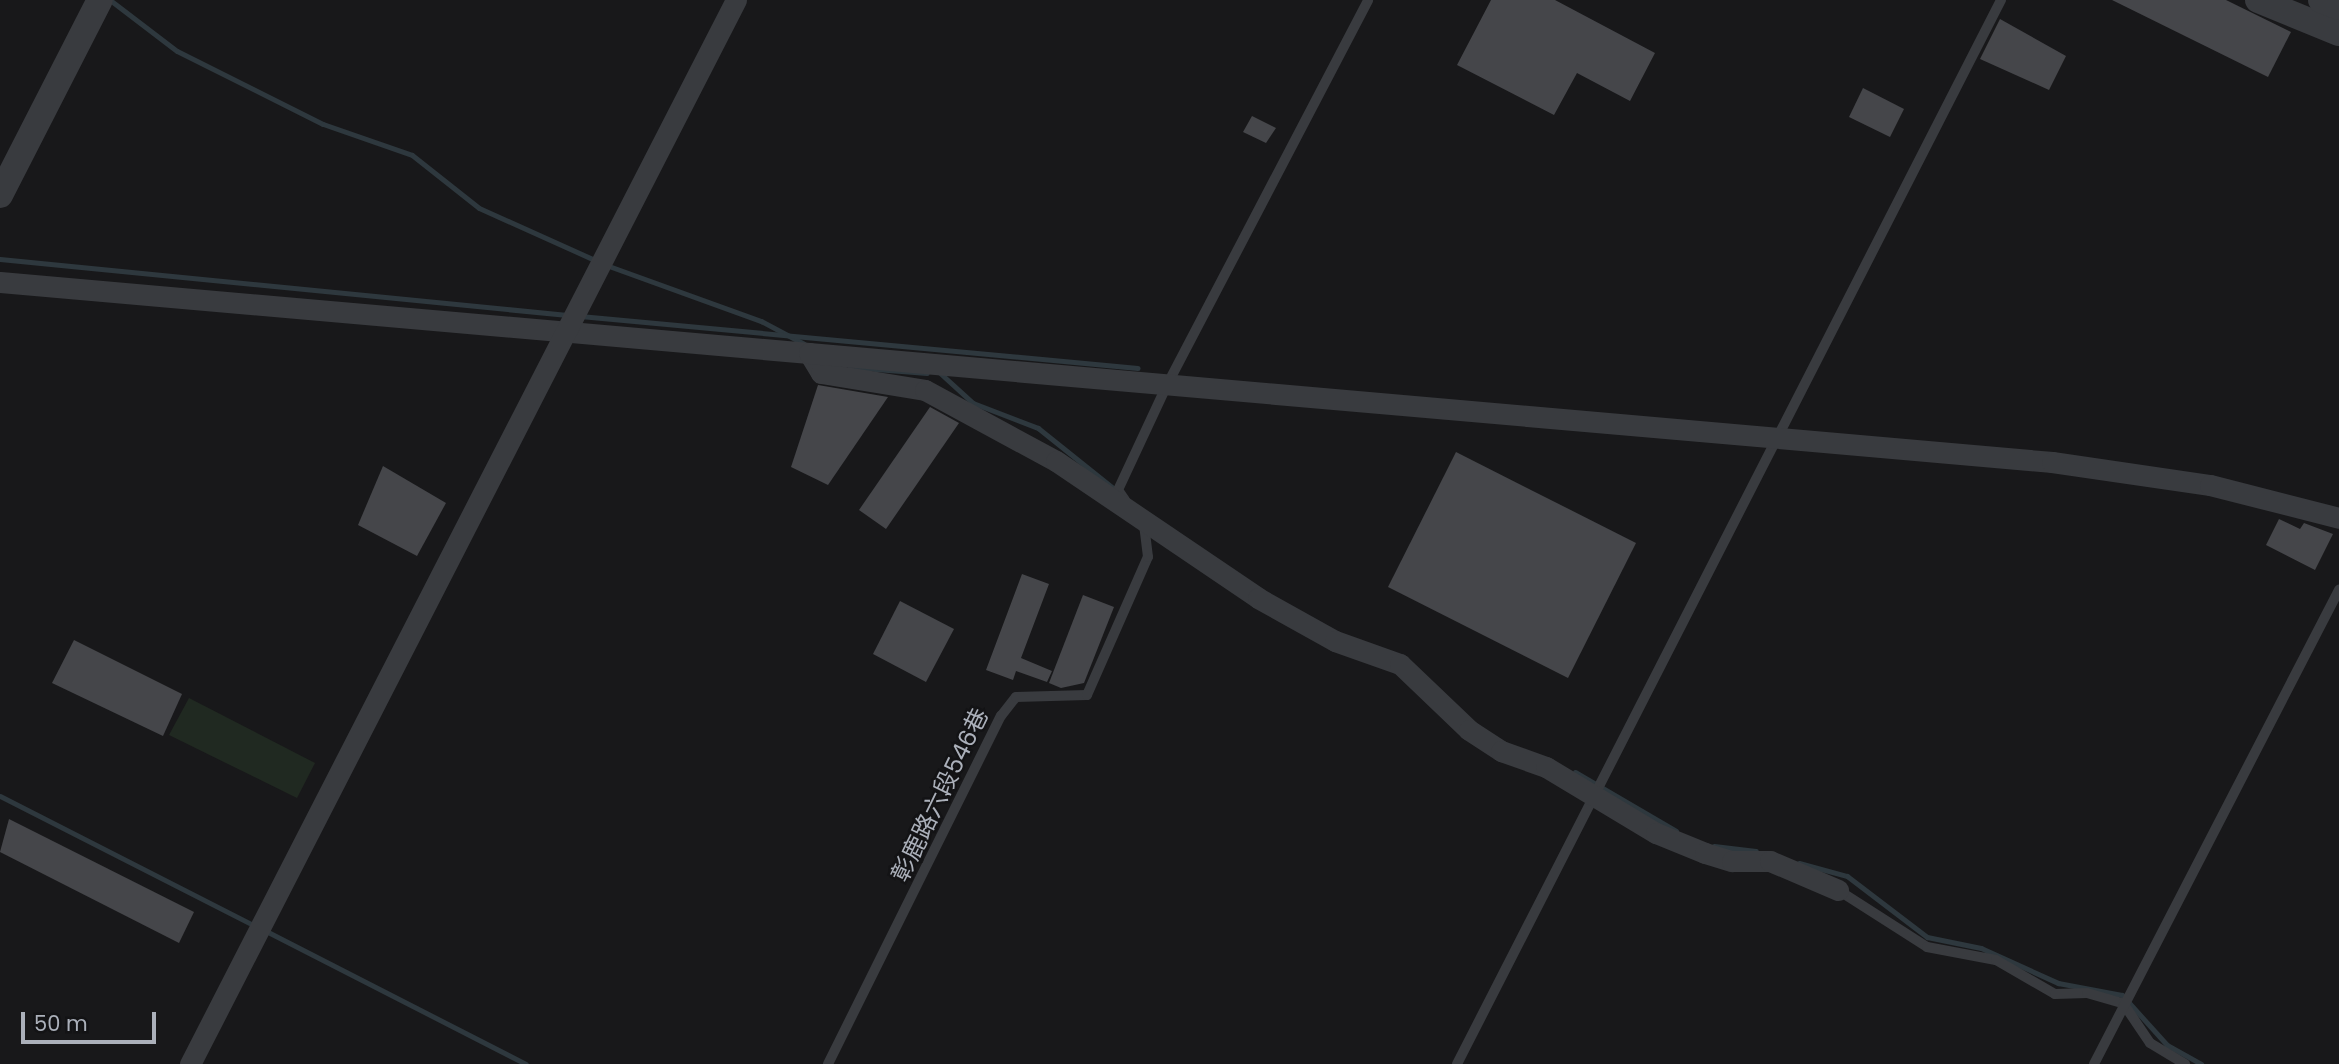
<!DOCTYPE html>
<html>
<head>
<meta charset="utf-8">
<style>
  body { margin:0 }
  #map { position:relative; width:2339px; height:1064px; overflow:hidden; background:#18181a; font-family:Poppins,"Noto Sans TC",sans-serif }
  div>[style] { position:absolute }
  .green>* { inset:0; background:#202921 }
  .stream>* { height:5px; margin:-2.5px; padding:0 2.5px; transform-origin:2.5px; border-radius:2.5px; background:#2e383e }
  .building>* { inset:0; background:#45464a }
  .service>* { height:10px; margin:-5px; padding:0 5px; transform-origin:5px; border-radius:5px; background:#393b3f }
  .minor>* { height:21px; margin:-10.5px; padding:0 10.5px; transform-origin:10.5px; border-radius:10.5px; background:#393b3f }
  .tertiary>* { height:26px; margin:-13px; padding:0 13px; transform-origin:13px; border-radius:13px; background:#393b3f }
  span { translate:-50% -50%; white-space:nowrap; text-align:center; line-height:1.15; -webkit-text-stroke:5px #131315; paint-order:stroke }
  .street-label { font-size:24px; color:#abb0ba }
  .scale { position:absolute; left:21px; top:1012px; width:135px; height:32px; box-sizing:border-box; border:4px solid #abb0ba; border-top:0; padding-left:9px; font-size:21px; line-height:24px; white-space:nowrap; color:#abb0ba; -webkit-text-stroke:5px #131315; paint-order:stroke }
</style>
</head>
<body>
<div id="map">
  <div class="green">
    <i style="clip-path:polygon(189px 698px,315px 763px,297px 798px,169px 735px)"></i>
  </div>
  <div class="stream">
    <i style="left:110px;top:0;width:84px;rotate:37.3deg"></i>
    <i style="left:177px;top:51px;width:163px;rotate:26.6deg"></i>
    <i style="left:323px;top:124px;width:94px;rotate:19.2deg"></i>
    <i style="left:412px;top:155px;width:85px;rotate:38.3deg"></i>
    <i style="left:479px;top:208px;width:129px;rotate:24.2deg"></i>
    <i style="left:0;top:259px;width:570px;rotate:5.64deg"></i>
    <i style="left:606px;top:265px;width:165px;rotate:19.9deg"></i>
    <i style="left:761px;top:321px;width:49px;rotate:28.1deg"></i>
    <i style="left:580px;top:316px;width:560px;rotate:5.32deg"></i>
    <i style="left:850px;top:367px;width:77px;rotate:4.5deg"></i>
    <i style="left:940px;top:373px;width:45px;rotate:42.3deg"></i>
    <i style="left:973px;top:403px;width:70px;rotate:21deg"></i>
    <i style="left:1038px;top:428px;width:96px;rotate:38.7deg"></i>
    <i style="left:1575px;top:772px;width:117px;rotate:30.3deg"></i>
    <i style="left:0;top:796px;width:286px;rotate:27deg"></i>
    <i style="left:1714px;top:846px;width:42px;rotate:6.8deg"></i>
    <i style="left:1799px;top:863px;width:50px;rotate:15.2deg"></i>
    <i style="left:1847px;top:876px;width:101px;rotate:37.3deg"></i>
    <i style="left:1927px;top:937px;width:55px;rotate:11.5deg"></i>
    <i style="left:1981px;top:948px;width:85px;rotate:24.4deg"></i>
    <i style="left:2058px;top:983px;width:65px;rotate:10.6deg"></i>
    <i style="left:2122px;top:995px;width:67px;rotate:48deg"></i>
    <i style="left:2167px;top:1045px;width:39px;rotate:29deg"></i>
    <i style="left:264px;top:930px;width:294px;rotate:27.1deg"></i>
  </div>
  <div class="building">
    <i style="clip-path:polygon(1491px 0,1555px 0,1655px 53px,1630px 101px,1577px 73px,1554px 115px,1457px 65px)"></i>
    <i style="clip-path:polygon(2112px 0,2226px 0,2291px 32px,2268px 77px)"></i>
    <i style="clip-path:polygon(2000px 19px,2066px 56px,2049px 90px,1980px 59px)"></i>
    <i style="clip-path:polygon(1863px 88px,1904px 109px,1890px 137px,1849px 117px)"></i>
    <i style="clip-path:polygon(1252px 116px,1276px 128px,1266px 143px,1243px 132px)"></i>
    <i style="clip-path:polygon(818px 385px,888px 397px,828px 485px,791px 467px)"></i>
    <i style="clip-path:polygon(930px 407px,959px 423px,886px 529px,859px 510px)"></i>
    <i style="clip-path:polygon(1456px 452px,1636px 543px,1568px 678px,1388px 587px)"></i>
    <i style="clip-path:polygon(383px 466px,446px 503px,417px 556px,358px 525px)"></i>
    <i style="clip-path:polygon(2279px 519px,2300px 529px,2304px 523px,2333px 534px,2315px 570px,2266px 545px)"></i>
    <i style="clip-path:polygon(1022px 574px,1049px 584px,1021px 658px,1052px 671px,1047px 682px,1016px 671px,1013px 680px,986px 670px)"></i>
    <i style="clip-path:polygon(1083px 595px,1114px 607px,1084px 683px,1061px 688px,1049px 683px)"></i>
    <i style="clip-path:polygon(900px 601px,954px 629px,926px 682px,873px 654px)"></i>
    <i style="clip-path:polygon(74px 640px,182px 694px,163px 736px,52px 683px)"></i>
    <i style="clip-path:polygon(9px 819px,194px 912px,179px 943px,0 852px)"></i>
  </div>
  <div class="service">
    <i style="left:1125px;top:500px;width:12px;rotate:-125deg"></i>
    <i style="left:1118px;top:490px;width:116px;rotate:-65deg"></i>
    <i style="left:1167px;top:385px;width:434px;rotate:-62.4deg"></i>
    <i style="left:1838px;top:890px;width:106px;rotate:32.6deg"></i>
    <i style="left:1927px;top:947px;width:70px;rotate:10.7deg"></i>
    <i style="left:1996px;top:960px;width:68px;rotate:30deg"></i>
    <i style="left:2055px;top:994px;width:32px;rotate:-2deg"></i>
    <i style="left:2087px;top:993px;width:37px;rotate:16deg"></i>
    <i style="left:2123px;top:1003px;width:48px;rotate:56deg"></i>
    <i style="left:2150px;top:1043px;width:41px;rotate:31deg"></i>
    <i style="left:828px;top:1064px;width:389px;rotate:-63.6deg"></i>
    <i style="left:1001px;top:716px;width:24px;rotate:-52deg"></i>
    <i style="left:1016px;top:697px;width:71px;rotate:-1.6deg"></i>
    <i style="left:1087px;top:695px;width:151px;rotate:-66.2deg"></i>
    <i style="left:1148px;top:557px;width:33px;rotate:-97deg"></i>
    <i style="left:1457px;top:1064px;width:1195px;rotate:-62.92deg"></i>
    <i style="left:2094px;top:1064px;width:534px;rotate:-62.67deg"></i>
  </div>
  <div class="minor">
    <i style="left:0;top:282px;width:812px;rotate:5.02deg"></i>
    <i style="left:809px;top:353px;width:23px;rotate:59deg"></i>
    <i style="left:821px;top:373px;width:105px;rotate:9.3deg"></i>
    <i style="left:925px;top:390px;width:149px;rotate:28.5deg"></i>
    <i style="left:1056px;top:461px;width:244px;rotate:34.1deg"></i>
    <i style="left:1258px;top:598px;width:88px;rotate:29.2deg"></i>
    <i style="left:1335px;top:641px;width:69px;rotate:19.5deg"></i>
    <i style="left:1400px;top:664px;width:95px;rotate:43.7deg"></i>
    <i style="left:1469px;top:730px;width:38px;rotate:33deg"></i>
    <i style="left:1501px;top:751px;width:48px;rotate:19.6deg"></i>
    <i style="left:1546px;top:767px;width:128px;rotate:31deg"></i>
    <i style="left:1656px;top:833px;width:53px;rotate:22.2deg"></i>
    <i style="left:1705px;top:853px;width:28px;rotate:17deg"></i>
    <i style="left:1732px;top:861px;width:38px"></i>
    <i style="left:1770px;top:861px;width:74px;rotate:23.1deg"></i>
    <i style="left:809px;top:353px;width:1248px;rotate:5.01deg"></i>
    <i style="left:2052px;top:462px;width:160px;rotate:8.3deg"></i>
    <i style="left:2210px;top:485px;width:133px;rotate:14.3deg"></i>
    <i style="left:190px;top:1064px;width:1196px;rotate:-62.84deg"></i>
  </div>
  <div class="tertiary">
    <i style="left:2258px;top:0;width:87px;rotate:22.2deg"></i>
    <i style="left:2321px;top:0;width:19px;rotate:21deg"></i>
    <i style="left:0;top:195px;width:219px;rotate:-62.9deg"></i>
  </div>
  <div class="street-label">
    <span style="left:940px;top:795px;rotate:-64deg">彰鹿路六段546巷</span>
  </div>
  <div class="scale">50 m</div>
</div>
</body>
</html>
